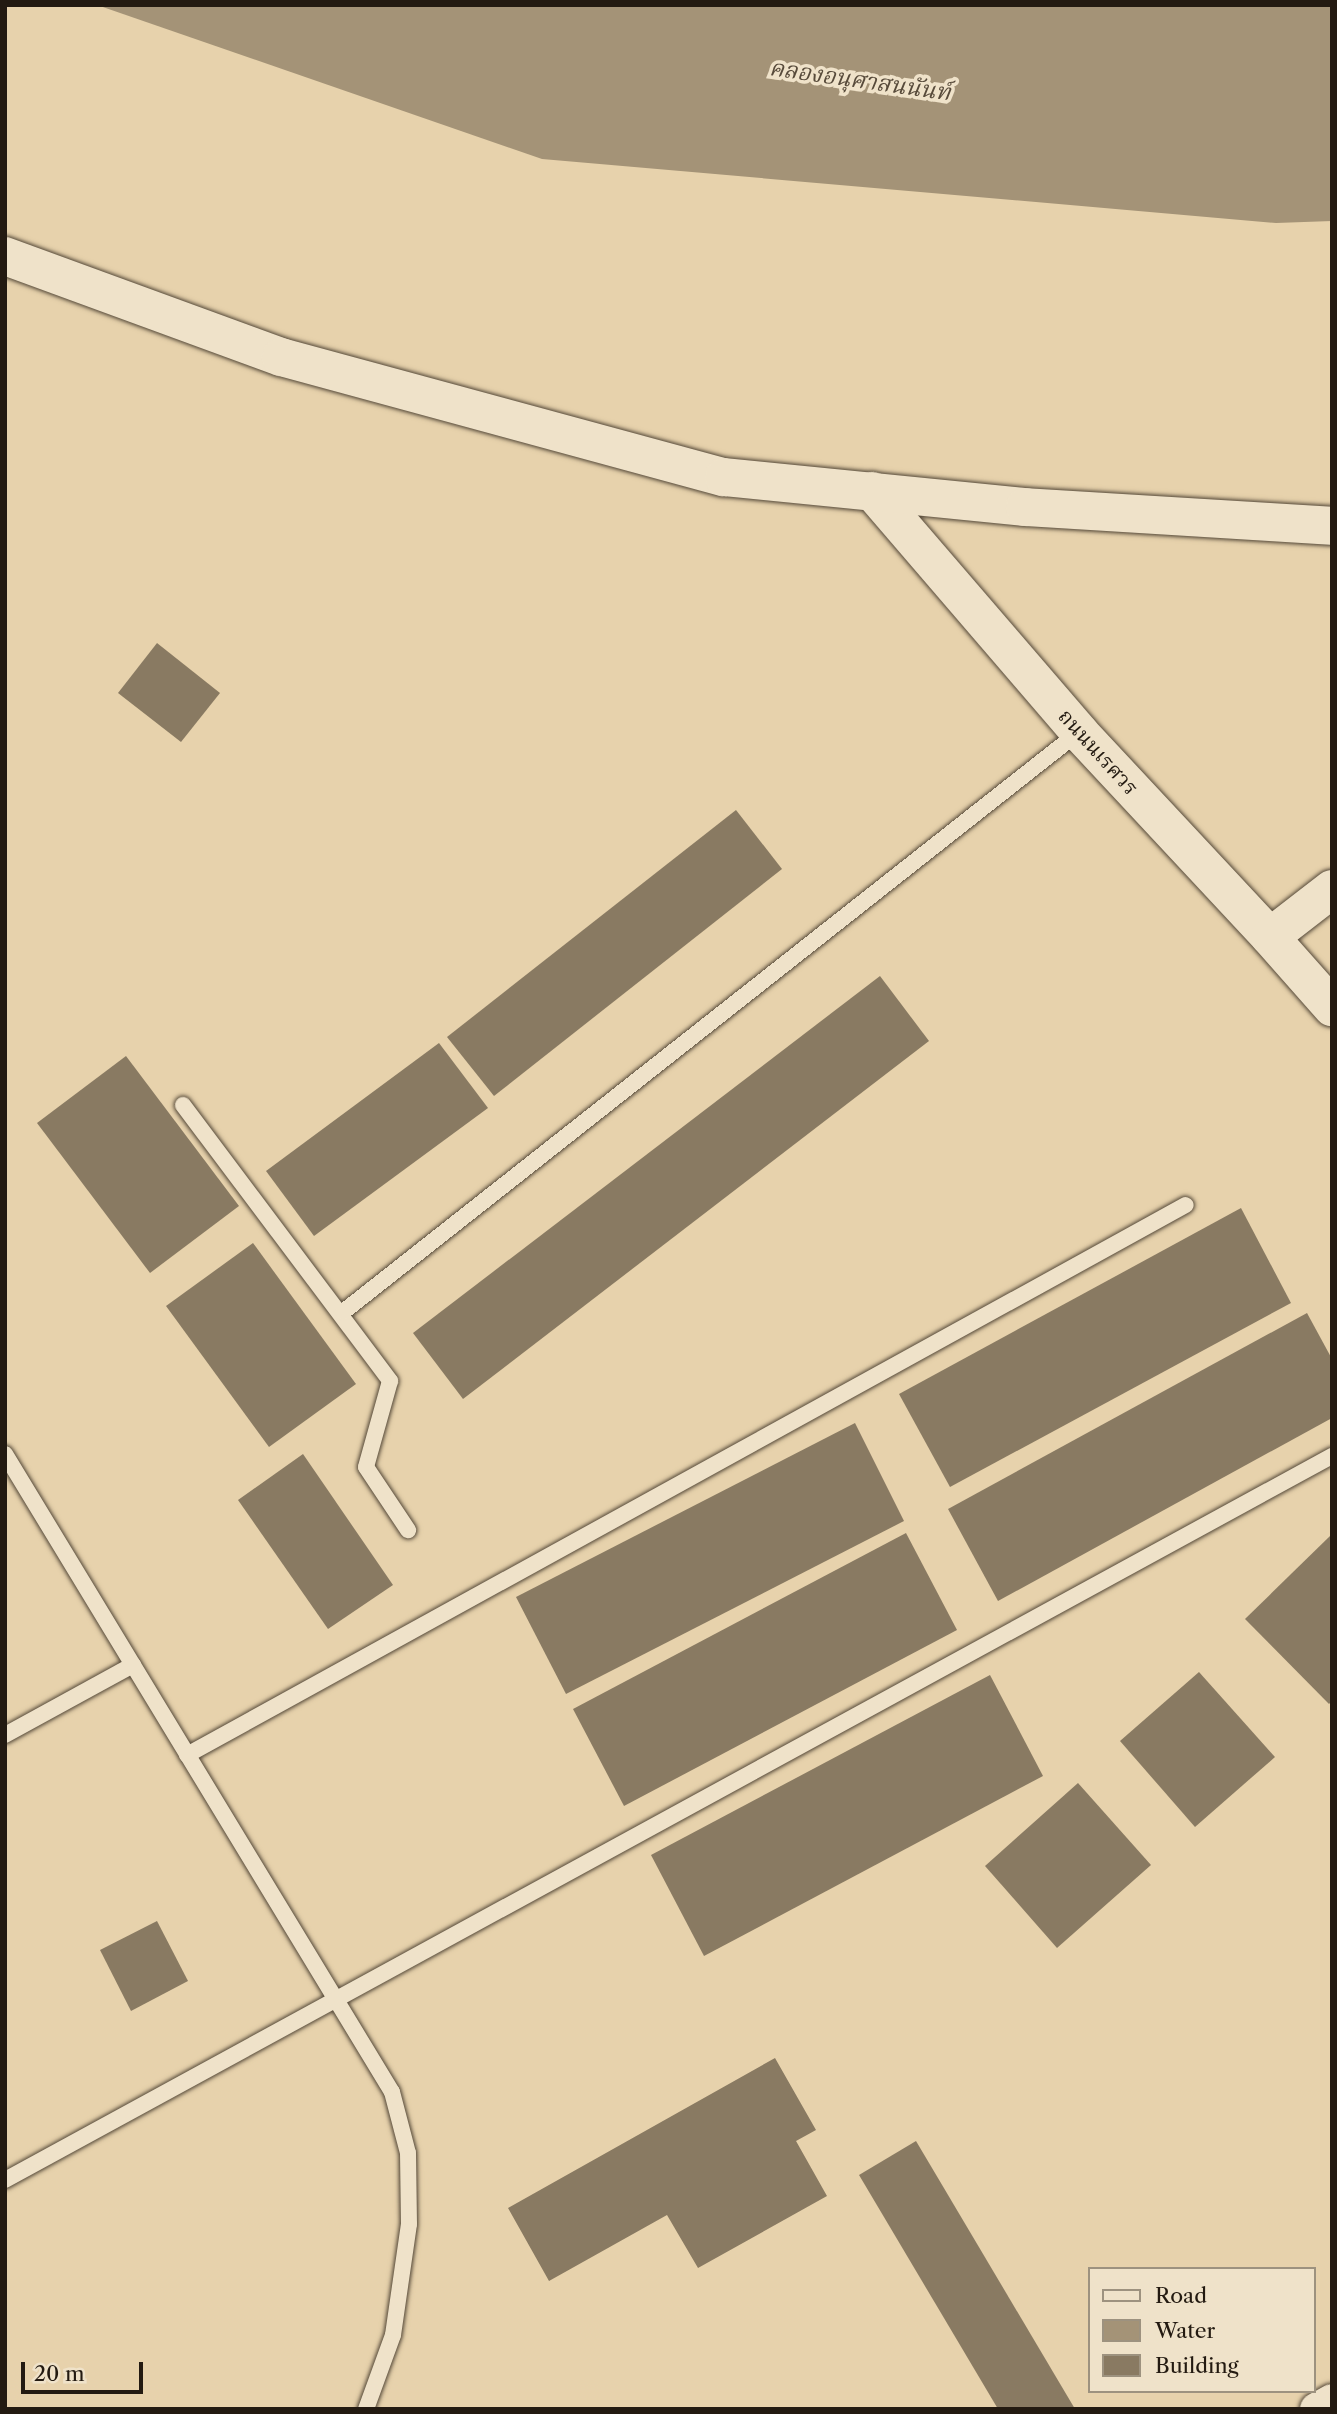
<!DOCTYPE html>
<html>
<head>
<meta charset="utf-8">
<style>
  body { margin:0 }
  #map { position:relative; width:1337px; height:2414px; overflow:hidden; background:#e7d2ac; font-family:"Libre Caslon Text","Noto Serif Thai",serif }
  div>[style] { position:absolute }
  .water>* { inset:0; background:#a49377 }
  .building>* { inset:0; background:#897a62 }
  .roads { filter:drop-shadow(0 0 2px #544838) drop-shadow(0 0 2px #544838) }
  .service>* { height:16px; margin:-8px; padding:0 8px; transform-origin:8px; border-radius:8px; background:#efe2c9 }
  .minor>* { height:32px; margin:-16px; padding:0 16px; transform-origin:16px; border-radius:16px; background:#efe2c9 }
  .tertiary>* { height:38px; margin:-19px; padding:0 19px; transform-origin:19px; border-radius:19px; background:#efe2c9 }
  .secondary>* { height:38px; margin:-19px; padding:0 19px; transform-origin:19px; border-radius:19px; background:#efe2c9 }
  span { translate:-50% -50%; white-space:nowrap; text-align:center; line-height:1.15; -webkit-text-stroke:7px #efe2c9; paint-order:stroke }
  .street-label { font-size:21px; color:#231a11 }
  .water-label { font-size:23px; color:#574a3a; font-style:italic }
  .frame { position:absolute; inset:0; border:7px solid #231a11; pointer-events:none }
  .legend { position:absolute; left:1088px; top:2267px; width:228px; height:126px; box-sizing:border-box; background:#efe2c9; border:2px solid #9d927f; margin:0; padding:9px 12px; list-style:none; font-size:21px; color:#231a11 }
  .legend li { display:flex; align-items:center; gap:14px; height:35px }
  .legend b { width:35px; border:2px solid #9d927f }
  .scale { position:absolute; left:21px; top:2362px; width:122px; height:32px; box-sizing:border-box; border:4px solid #231a11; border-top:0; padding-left:9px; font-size:21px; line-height:24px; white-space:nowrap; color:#231a11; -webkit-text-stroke:5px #efe2c9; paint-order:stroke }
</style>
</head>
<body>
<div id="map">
  <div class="water">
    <i style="clip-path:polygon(97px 5px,1332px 5px,1332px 221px,1276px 223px,542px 159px)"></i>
  </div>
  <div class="building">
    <i style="clip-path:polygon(157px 643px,220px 693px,181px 742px,118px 693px)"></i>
    <i style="clip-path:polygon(736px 810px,782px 869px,494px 1096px,447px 1037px)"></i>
    <i style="clip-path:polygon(880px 976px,929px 1041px,463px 1399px,413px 1333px)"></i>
    <i style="clip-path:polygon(439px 1043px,488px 1108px,314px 1236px,266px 1171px)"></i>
    <i style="clip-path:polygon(126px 1056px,239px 1206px,150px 1273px,37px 1123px)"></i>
    <i style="clip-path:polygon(1241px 1208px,1291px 1303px,950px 1487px,899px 1394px)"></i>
    <i style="clip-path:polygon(253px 1243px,356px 1384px,269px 1447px,166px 1306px)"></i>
    <i style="clip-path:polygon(1307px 1313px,1332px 1359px,1332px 1418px,998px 1601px,948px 1509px)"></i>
    <i style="clip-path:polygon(855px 1423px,904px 1521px,566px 1694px,516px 1597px)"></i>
    <i style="clip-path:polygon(303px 1454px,393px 1585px,328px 1629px,238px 1500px)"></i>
    <i style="clip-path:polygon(906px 1533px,957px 1630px,624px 1806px,573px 1709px)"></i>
    <i style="clip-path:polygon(1330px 1536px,1332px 1701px,1329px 1704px,1245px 1619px)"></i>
    <i style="clip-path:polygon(1199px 1672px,1275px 1757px,1195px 1827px,1120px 1741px)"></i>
    <i style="clip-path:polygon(990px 1675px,1043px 1776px,704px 1956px,651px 1855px)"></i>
    <i style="clip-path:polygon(1078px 1783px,1151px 1865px,1057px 1948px,985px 1866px)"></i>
    <i style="clip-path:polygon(157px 1921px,188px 1981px,131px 2011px,100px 1950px)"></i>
    <i style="clip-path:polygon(775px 2058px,816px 2130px,796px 2141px,827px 2196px,698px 2268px,667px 2215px,549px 2281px,508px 2208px)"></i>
    <i style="clip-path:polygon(916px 2141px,1075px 2409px,998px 2409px,859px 2175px)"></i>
  </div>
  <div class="roads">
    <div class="service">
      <i style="left:183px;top:1105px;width:345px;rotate:53.1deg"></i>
      <i style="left:390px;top:1381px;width:89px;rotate:105.6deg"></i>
      <i style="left:366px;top:1467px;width:76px;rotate:56.3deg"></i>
      <i style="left:343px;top:1312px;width:937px;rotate:-38.24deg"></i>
      <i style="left:5px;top:1454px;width:746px;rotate:58.76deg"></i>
      <i style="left:392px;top:2092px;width:63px;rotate:75.3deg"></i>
      <i style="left:408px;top:2153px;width:71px;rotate:89.2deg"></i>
      <i style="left:409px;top:2224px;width:112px;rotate:98.2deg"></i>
      <i style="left:393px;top:2335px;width:79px;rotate:110deg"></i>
      <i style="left:5px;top:1735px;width:146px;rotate:-28.7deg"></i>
      <i style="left:187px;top:1755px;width:1140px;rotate:-28.84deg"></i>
      <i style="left:5px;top:2180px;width:1512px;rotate:-28.62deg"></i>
    </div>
    <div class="minor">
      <i style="left:1316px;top:2409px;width:18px;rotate:-29deg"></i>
    </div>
    <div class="tertiary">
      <i style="left:872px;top:491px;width:318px;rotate:49.3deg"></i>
      <i style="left:1079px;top:732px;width:280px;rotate:47deg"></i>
    </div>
    <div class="secondary">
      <i style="left:5px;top:256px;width:294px;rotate:20.1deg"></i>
      <i style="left:281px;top:357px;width:459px;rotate:15.2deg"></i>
      <i style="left:724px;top:477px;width:302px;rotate:5.7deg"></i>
      <i style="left:1025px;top:507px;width:308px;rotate:3.5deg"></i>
      <i style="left:1332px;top:889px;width:78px;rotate:142.3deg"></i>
      <i style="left:1270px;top:937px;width:94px;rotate:48.5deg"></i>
    </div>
  </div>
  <div class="street-label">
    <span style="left:1098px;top:752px;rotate:48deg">ถนนนเรศวร</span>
  </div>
  <div class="water-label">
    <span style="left:860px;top:80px;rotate:8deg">คลองอนุศาสนนันท์</span>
  </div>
  <div class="frame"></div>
  <ul class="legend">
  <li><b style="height:9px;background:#efe2c9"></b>Road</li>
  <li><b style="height:19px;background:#a49377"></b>Water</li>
  <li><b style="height:19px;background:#897a62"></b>Building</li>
  </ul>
  <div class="scale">20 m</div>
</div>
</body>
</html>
